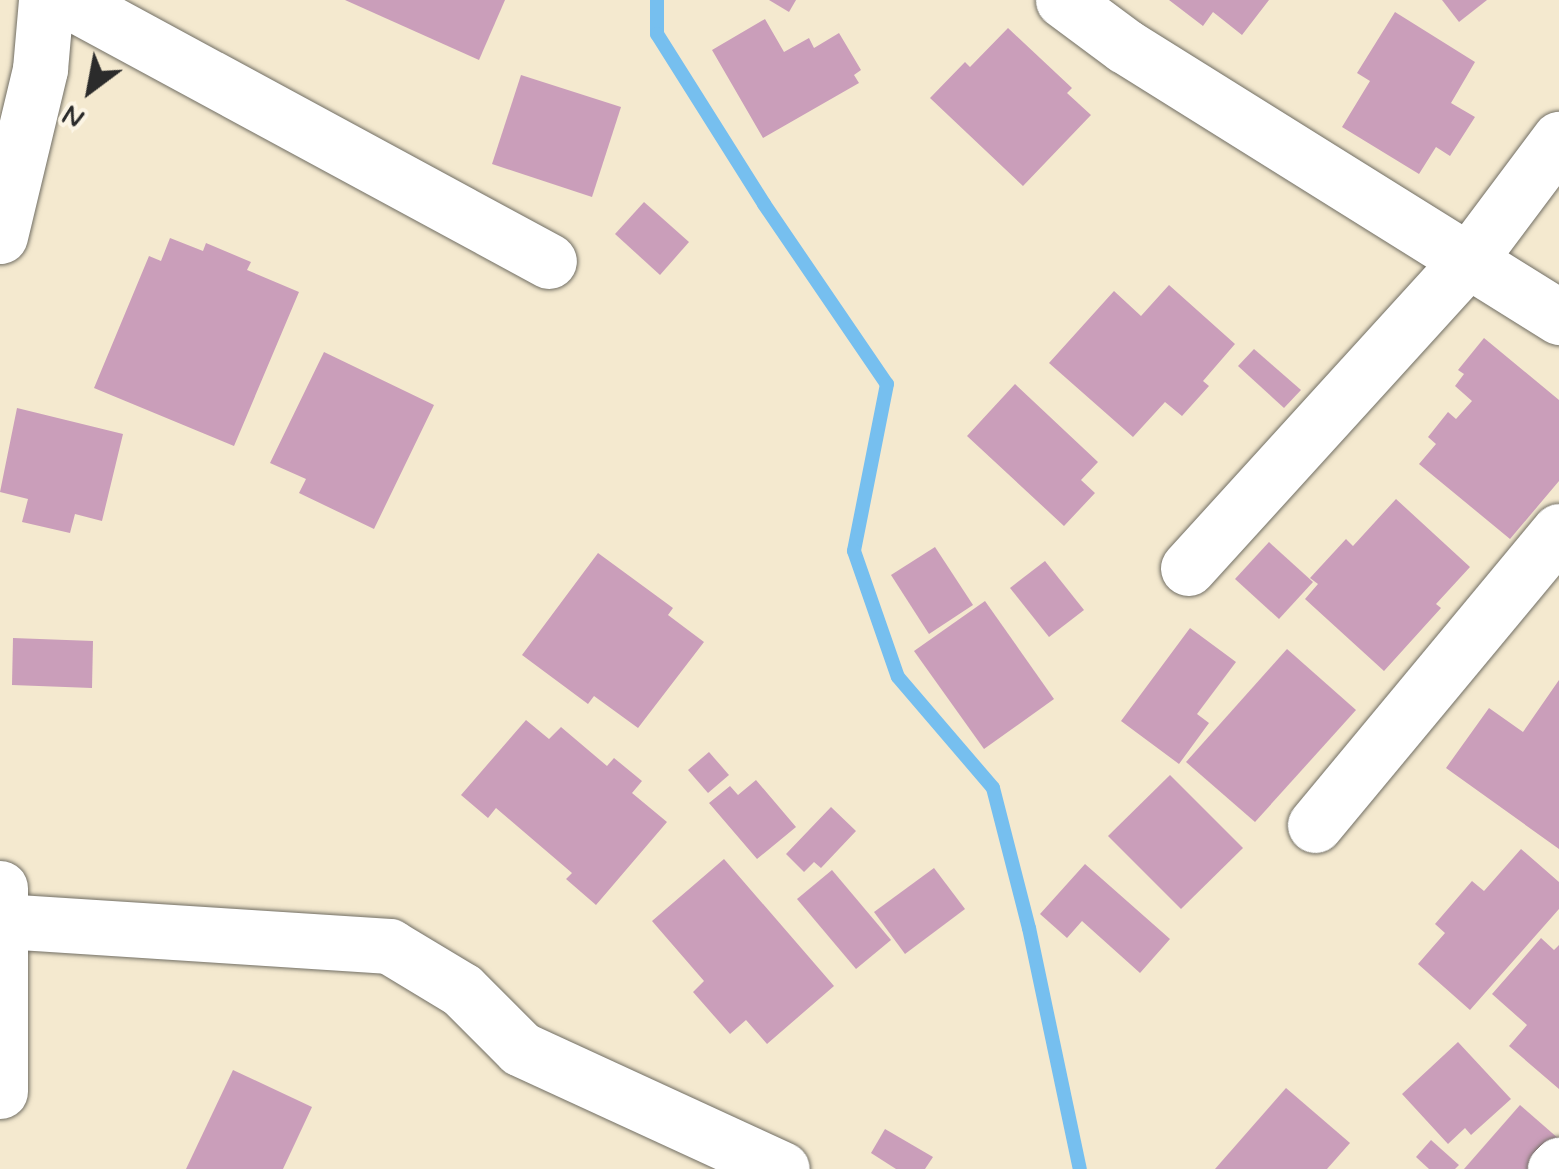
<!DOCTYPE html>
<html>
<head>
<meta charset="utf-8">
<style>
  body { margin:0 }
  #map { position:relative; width:1559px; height:1169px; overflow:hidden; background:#f4e9cf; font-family:Mynerve,sans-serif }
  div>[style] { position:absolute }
  .stream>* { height:14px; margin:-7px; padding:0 7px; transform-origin:7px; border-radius:7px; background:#76bfef }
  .building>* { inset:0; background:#ca9eba }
  .roads { filter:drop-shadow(0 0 2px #716e64) drop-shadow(0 0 2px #716e64) }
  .minor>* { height:55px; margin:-27.5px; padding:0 27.5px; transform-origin:27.5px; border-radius:27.5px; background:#fff }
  span { translate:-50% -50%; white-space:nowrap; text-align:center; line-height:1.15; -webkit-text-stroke:9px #fcf5e5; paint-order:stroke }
  .north { position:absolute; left:40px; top:40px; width:100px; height:100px; -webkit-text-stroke:8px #fcf5e5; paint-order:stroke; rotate:212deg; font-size:28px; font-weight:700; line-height:40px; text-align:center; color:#2b2b2b }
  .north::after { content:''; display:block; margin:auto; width:35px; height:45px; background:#2b2b2b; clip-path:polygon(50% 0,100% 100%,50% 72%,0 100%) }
</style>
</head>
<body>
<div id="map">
  <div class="stream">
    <i style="left:657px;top:0;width:34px;rotate:90deg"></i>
    <i style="left:657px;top:34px;width:201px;rotate:57.8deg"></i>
    <i style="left:764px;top:204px;width:218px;rotate:55.7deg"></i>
    <i style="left:887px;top:384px;width:170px;rotate:101.2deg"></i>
    <i style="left:854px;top:551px;width:133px;rotate:70.8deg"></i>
    <i style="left:898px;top:677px;width:146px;rotate:49.4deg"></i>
    <i style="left:993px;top:788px;width:145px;rotate:75.6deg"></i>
    <i style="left:1029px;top:928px;width:246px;rotate:78.1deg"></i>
  </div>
  <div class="building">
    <i style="clip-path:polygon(345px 0,505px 0,479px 60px)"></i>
    <i style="clip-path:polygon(769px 0,796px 0,789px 12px)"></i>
    <i style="clip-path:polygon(1169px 0,1269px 0,1242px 35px,1213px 12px,1203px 26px)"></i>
    <i style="clip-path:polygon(1442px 0,1487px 0,1459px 22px)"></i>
    <i style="clip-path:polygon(1395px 12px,1475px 62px,1451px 103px,1475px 117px,1450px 156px,1436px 147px,1419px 174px,1342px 127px,1370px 81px,1357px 73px)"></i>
    <i style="clip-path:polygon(765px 19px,784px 52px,809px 38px,814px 48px,839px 33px,861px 70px,854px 75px,859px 83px,763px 138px,712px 50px)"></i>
    <i style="clip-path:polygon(1008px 28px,1072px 88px,1067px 93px,1091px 115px,1023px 186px,930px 98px,965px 62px,970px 67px)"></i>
    <i style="clip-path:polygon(521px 75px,621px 107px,592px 197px,492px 164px)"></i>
    <i style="clip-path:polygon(644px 202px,689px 242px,660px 275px,615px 234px)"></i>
    <i style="clip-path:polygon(170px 238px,203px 251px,206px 243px,251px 262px,247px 270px,299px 292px,234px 446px,94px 388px,149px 256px,161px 261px)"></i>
    <i style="clip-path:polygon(1169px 285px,1235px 344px,1203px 381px,1209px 386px,1182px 416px,1165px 402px,1133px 437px,1049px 363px,1114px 291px,1141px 316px)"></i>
    <i style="clip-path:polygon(1484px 338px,1559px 400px,1559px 481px,1510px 539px,1419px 464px,1436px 444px,1428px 437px,1448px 412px,1456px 419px,1472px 401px,1455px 386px,1464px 374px,1458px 370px)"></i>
    <i style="clip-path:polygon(1254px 349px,1301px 390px,1284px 408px,1238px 366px)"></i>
    <i style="clip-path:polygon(324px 352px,434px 405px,374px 529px,299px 493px,306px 479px,270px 463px)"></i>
    <i style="clip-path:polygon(1015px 384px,1098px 462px,1081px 480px,1095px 493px,1064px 526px,967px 436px)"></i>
    <i style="clip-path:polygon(17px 408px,123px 434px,102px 521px,75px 514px,70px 533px,22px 522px,28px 499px,0 492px)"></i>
    <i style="clip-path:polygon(1396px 499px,1470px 567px,1436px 604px,1441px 608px,1384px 671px,1305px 599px,1318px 584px,1310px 578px,1346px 539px,1353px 546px)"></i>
    <i style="clip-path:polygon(1269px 542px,1313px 582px,1279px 619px,1235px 579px)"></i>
    <i style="clip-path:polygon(935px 547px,973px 605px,929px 634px,891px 575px)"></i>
    <i style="clip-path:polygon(598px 553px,673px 608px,668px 615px,704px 642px,638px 728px,594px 696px,588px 704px,522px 655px)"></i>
    <i style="clip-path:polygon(1045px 561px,1084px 610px,1049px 637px,1010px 588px)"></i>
    <i style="clip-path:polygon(985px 601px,1054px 699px,984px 749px,914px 651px)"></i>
    <i style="clip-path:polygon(1190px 628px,1236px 662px,1197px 714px,1209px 723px,1179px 764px,1121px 721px)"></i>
    <i style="clip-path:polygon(13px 638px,93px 641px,92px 688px,12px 685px)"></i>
    <i style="clip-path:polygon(1287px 649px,1356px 710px,1255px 822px,1186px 762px)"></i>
    <i style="clip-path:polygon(1559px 680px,1559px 849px,1446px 768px,1489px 708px,1523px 732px)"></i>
    <i style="clip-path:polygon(526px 720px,549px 739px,561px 727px,607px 766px,614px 758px,642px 781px,632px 793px,667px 822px,596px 905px,566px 879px,572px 873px,496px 808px,488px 818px,461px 795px)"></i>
    <i style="clip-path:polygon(709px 752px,729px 775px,708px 793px,688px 770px)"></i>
    <i style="clip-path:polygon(1170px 775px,1243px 848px,1181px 909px,1108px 836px)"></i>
    <i style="clip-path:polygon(756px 780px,796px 827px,757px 859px,709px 803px,730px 786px,738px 795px)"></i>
    <i style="clip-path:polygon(831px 807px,856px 831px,821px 868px,814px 862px,804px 872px,786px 854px)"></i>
    <i style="clip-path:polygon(1521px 849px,1559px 882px,1559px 909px,1470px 1010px,1418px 964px,1445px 933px,1435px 924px,1472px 881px,1484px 891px)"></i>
    <i style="clip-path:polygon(724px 859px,834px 986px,767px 1044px,746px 1020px,730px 1034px,693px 992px,704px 981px,652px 921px)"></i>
    <i style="clip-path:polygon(1085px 864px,1170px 939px,1140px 973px,1082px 921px,1067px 938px,1040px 914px)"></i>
    <i style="clip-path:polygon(934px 868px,965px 909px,905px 954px,874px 912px)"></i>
    <i style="clip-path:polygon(832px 870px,891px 940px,856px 969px,797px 899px)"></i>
    <i style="clip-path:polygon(1541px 938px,1554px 950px,1559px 945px,1559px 1089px,1509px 1046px,1527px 1025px,1492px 994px)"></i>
    <i style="clip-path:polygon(1458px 1042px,1511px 1099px,1471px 1135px,1465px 1128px,1448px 1144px,1402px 1094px)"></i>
    <i style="clip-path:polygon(233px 1070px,312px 1107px,283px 1169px,186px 1169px)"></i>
    <i style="clip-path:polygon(1286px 1088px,1350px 1143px,1327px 1169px,1215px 1169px)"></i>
    <i style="clip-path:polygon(1520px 1105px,1559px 1139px,1548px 1169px,1464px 1169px)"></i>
    <i style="clip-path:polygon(885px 1129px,933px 1157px,925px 1169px,896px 1169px,871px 1153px)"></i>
    <i style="clip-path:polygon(1431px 1140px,1459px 1165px,1455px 1169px,1429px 1169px,1416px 1157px)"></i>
  </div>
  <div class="roads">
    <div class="minor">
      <i style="left:67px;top:0;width:548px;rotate:28.44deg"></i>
      <i style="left:1063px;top:0;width:77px;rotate:36.6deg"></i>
      <i style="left:1125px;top:46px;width:512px;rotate:31.98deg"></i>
      <i style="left:0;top:236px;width:172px;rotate:-76.5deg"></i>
      <i style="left:40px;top:69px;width:69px;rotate:-85deg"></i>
      <i style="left:1188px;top:568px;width:419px;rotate:-47.7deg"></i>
      <i style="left:1470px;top:258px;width:149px;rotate:-53.2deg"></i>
      <i style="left:1315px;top:825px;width:382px;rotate:-50.3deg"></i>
      <i style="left:0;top:888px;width:203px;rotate:90deg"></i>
      <i style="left:3px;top:921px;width:387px;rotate:3.7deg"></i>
      <i style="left:389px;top:946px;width:85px;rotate:31.1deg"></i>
      <i style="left:462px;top:990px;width:83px;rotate:45deg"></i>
      <i style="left:521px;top:1049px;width:287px;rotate:24.7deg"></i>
      <i style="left:1555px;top:1169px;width:6px;rotate:-45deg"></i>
    </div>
  </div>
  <div class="north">N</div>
</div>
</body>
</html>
